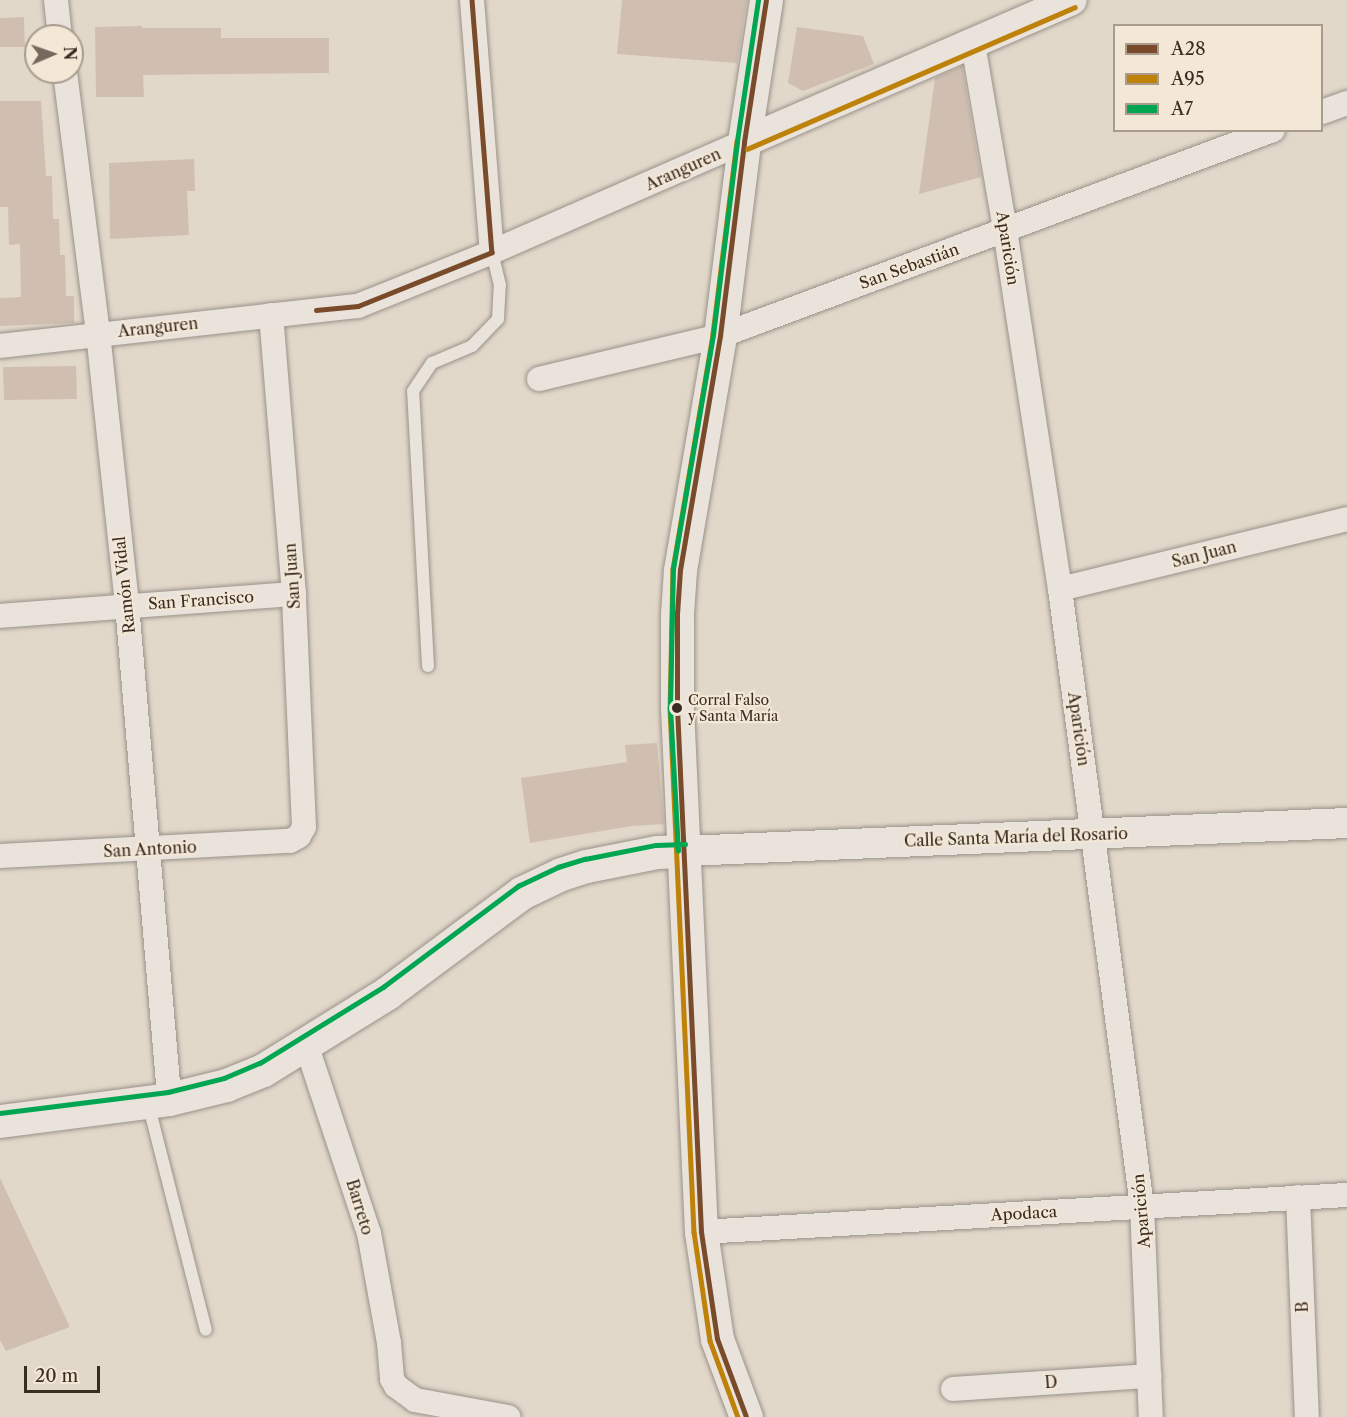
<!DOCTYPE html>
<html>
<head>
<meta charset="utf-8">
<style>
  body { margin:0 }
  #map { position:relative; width:1347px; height:1417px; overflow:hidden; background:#e2d8ca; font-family:"Libre Caslon Text",serif }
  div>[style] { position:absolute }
  .building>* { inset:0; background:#d0bfb1 }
  .roads { filter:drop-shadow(0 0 2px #999289) drop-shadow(0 0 2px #999289) }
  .service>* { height:12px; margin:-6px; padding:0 6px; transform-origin:6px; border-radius:6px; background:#e9e3dc }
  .minor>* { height:24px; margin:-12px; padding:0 12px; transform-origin:12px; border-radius:12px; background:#e9e3dc }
  .tertiary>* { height:30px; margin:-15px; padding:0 15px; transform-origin:15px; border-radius:15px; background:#e9e3dc }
  .secondary>* { height:33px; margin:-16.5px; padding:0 16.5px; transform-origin:16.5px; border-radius:16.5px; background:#e9e3dc }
  .bus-1>* { height:4.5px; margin:-2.25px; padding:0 2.25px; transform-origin:2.25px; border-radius:2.25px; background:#7a4b2a }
  .bus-2>* { height:4.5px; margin:-2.25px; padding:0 2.25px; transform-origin:2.25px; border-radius:2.25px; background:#be810a }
  .bus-3>* { height:4.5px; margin:-2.25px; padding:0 2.25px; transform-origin:2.25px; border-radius:2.25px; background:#00a651 }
  .dots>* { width:16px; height:16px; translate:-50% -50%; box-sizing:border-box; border:3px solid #f3e7d6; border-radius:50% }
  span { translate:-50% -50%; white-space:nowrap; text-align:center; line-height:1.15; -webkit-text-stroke:4.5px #f3e7d6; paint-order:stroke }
  .bus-label { font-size:14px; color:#3a2c22 }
  .left { translate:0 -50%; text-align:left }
  .street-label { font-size:16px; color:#3a2c22 }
  .legend { position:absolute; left:1113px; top:24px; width:210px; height:108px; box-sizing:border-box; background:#f3e7d6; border:2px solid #a99c8e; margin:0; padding:8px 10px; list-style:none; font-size:18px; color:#3a2c22 }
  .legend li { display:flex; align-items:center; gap:12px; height:30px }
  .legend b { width:30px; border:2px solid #a99c8e }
  .north { position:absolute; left:24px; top:24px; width:60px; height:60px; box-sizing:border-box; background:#f3e7d6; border:2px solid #a99c8e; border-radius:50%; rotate:88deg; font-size:16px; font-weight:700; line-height:24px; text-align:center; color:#3a2c22 }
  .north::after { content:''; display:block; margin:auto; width:21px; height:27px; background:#75685d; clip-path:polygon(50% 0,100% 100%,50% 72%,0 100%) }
  .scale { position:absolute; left:24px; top:1366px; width:76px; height:27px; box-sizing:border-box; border:3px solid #3a2c22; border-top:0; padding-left:8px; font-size:18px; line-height:21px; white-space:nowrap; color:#3a2c22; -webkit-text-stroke:4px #f3e7d6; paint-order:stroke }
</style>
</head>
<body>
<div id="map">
  <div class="building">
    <i style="clip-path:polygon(622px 0,747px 0,737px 63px,617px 54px)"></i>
    <i style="clip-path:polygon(24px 17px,25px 47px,0 47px,0 18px)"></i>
    <i style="clip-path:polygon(142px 26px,142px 28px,221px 28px,221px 38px,329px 38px,329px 73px,143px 75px,144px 97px,96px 97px,95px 27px)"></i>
    <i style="clip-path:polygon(797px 27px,863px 36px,874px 64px,803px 91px,788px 83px)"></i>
    <i style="clip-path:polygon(962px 66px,981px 177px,919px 194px,935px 78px)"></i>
    <i style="clip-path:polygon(0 101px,41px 101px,46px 176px,52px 176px,53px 219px,59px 219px,60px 255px,65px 255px,66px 296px,74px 296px,74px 323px,0 326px,0 298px,21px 297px,20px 244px,9px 245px,8px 207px,0 207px)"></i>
    <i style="clip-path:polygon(194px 159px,195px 191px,187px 191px,189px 235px,110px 239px,109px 163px)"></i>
    <i style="clip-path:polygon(76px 366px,77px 399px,4px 400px,3px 367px)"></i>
    <i style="clip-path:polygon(657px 743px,664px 824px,632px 826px,530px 843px,521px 778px,627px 762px,625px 745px)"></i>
    <i style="clip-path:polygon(0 1178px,70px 1327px,6px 1351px,0 1340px)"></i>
  </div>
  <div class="roads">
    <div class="service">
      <i style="left:428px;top:666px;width:275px;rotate:-93.1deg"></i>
      <i style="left:413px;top:391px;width:34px;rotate:-56deg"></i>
      <i style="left:432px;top:363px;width:43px;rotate:-23deg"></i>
      <i style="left:472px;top:346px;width:37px;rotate:-46deg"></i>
      <i style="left:498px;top:319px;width:34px;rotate:-87deg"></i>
      <i style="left:500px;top:285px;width:34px;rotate:-104deg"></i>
      <i style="left:148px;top:1103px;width:234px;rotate:75.7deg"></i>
    </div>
    <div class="minor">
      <i style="left:56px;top:0;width:36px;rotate:84deg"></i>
      <i style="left:472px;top:0;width:253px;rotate:85.5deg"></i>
      <i style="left:973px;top:44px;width:189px;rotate:80.2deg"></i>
      <i style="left:1005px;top:230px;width:363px;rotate:81.3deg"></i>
      <i style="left:1060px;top:589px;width:622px;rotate:82.43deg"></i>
      <i style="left:1142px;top:1206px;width:211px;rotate:87.6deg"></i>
      <i style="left:65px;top:72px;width:263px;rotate:82.8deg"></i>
      <i style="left:98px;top:333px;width:274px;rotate:83.9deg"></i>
      <i style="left:127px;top:605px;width:496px;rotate:85.1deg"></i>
      <i style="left:1322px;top:112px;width:27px;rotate:-20deg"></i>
      <i style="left:0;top:346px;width:360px;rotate:-6.4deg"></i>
      <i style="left:358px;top:306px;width:144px;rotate:-21.9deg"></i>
      <i style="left:492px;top:252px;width:275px;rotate:-23.6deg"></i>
      <i style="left:539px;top:379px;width:186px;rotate:-13.4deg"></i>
      <i style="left:720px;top:336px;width:590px;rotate:-20.43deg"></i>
      <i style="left:1060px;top:589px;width:295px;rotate:-13.7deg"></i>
      <i style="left:0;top:616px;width:295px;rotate:-4.3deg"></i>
      <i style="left:0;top:856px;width:290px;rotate:-3deg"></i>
      <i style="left:290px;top:841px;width:10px;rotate:-29deg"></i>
      <i style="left:299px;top:836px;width:10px;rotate:-61deg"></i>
      <i style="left:304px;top:827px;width:233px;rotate:-92.5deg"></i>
      <i style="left:294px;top:594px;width:280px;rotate:-94.7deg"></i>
      <i style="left:305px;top:1041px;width:202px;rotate:71.6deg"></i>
      <i style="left:369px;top:1233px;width:112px;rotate:79.7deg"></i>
      <i style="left:389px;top:1343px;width:36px;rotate:85deg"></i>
      <i style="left:392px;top:1379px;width:8px;rotate:60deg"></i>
      <i style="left:396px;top:1386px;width:24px;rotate:36deg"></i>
      <i style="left:415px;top:1400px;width:95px;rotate:10.4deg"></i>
      <i style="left:1298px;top:1197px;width:220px;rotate:87.7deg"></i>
      <i style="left:701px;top:1232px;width:647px;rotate:-3.28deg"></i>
      <i style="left:953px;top:1389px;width:197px;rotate:-3.8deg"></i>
    </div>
    <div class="tertiary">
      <i style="left:744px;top:142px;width:357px;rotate:-23.4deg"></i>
      <i style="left:685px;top:851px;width:663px;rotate:-2.42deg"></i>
    </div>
    <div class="secondary">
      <i style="left:0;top:1121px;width:170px;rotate:-7.4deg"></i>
      <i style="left:169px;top:1099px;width:59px;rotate:-13.8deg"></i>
      <i style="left:226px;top:1085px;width:40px;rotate:-22deg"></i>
      <i style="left:263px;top:1070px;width:146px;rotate:-31.8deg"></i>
      <i style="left:387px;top:993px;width:167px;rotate:-36.7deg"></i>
      <i style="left:521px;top:893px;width:44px;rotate:-25.4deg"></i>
      <i style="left:561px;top:874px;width:26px;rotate:-18deg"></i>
      <i style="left:586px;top:866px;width:72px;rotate:-11.2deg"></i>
      <i style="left:657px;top:852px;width:28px;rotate:-2deg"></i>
      <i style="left:746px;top:1417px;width:83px;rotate:-110.4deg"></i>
      <i style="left:717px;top:1339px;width:108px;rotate:-98.5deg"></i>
      <i style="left:701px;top:1232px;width:525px;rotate:-92.62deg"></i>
      <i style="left:677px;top:708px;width:94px;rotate:-90deg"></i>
      <i style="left:677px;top:614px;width:44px;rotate:-86.1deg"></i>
      <i style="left:680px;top:570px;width:237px;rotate:-80.3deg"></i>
      <i style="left:720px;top:336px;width:195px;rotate:-82.9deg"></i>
      <i style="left:744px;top:142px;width:144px;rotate:-81.2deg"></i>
    </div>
  </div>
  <div class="bus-1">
    <i style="left:472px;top:0;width:253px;rotate:85.5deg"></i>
    <i style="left:316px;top:310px;width:42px;rotate:-5.4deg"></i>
    <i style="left:358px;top:306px;width:144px;rotate:-21.9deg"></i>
    <i style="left:746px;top:1417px;width:83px;rotate:-110.4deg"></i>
    <i style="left:717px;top:1339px;width:108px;rotate:-98.5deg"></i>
    <i style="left:701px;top:1232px;width:525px;rotate:-92.62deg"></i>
    <i style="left:677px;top:708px;width:94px;rotate:-90deg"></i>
    <i style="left:677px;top:614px;width:44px;rotate:-86.1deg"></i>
    <i style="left:680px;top:570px;width:237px;rotate:-80.3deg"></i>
    <i style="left:720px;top:336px;width:195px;rotate:-82.9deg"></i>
    <i style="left:744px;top:142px;width:144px;rotate:-81.2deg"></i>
  </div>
  <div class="bus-2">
    <i style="left:737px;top:141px;width:195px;rotate:97.1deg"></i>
    <i style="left:713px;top:335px;width:237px;rotate:99.7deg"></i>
    <i style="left:673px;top:569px;width:139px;rotate:91.2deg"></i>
    <i style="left:670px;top:708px;width:525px;rotate:87.38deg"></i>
    <i style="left:694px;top:1232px;width:110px;rotate:81.6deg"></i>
    <i style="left:710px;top:1341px;width:81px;rotate:69.8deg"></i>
    <i style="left:747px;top:149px;width:357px;rotate:-23.4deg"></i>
  </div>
  <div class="bus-3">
    <i style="left:678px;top:851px;width:143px;rotate:-93.2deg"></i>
    <i style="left:670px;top:708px;width:139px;rotate:-88.8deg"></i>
    <i style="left:673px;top:569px;width:237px;rotate:-80.3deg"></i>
    <i style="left:713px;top:335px;width:195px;rotate:-82.9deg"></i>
    <i style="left:737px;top:141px;width:143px;rotate:-81.5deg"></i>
    <i style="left:0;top:1113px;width:169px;rotate:-7.1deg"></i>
    <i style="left:168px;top:1092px;width:58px;rotate:-14deg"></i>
    <i style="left:224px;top:1078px;width:39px;rotate:-23deg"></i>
    <i style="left:260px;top:1063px;width:145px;rotate:-31.7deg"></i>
    <i style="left:383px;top:987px;width:169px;rotate:-36.8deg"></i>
    <i style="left:518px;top:886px;width:44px;rotate:-25.4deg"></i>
    <i style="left:558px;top:867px;width:28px;rotate:-17deg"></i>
    <i style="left:585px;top:859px;width:72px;rotate:-11.2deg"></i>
    <i style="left:656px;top:845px;width:29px;rotate:-2deg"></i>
  </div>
  <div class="dots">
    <i style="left:677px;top:708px;background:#3a2c22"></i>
  </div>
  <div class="bus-label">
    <span class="left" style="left:688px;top:708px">Corral Falso<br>y Santa María</span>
  </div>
  <div class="street-label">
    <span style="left:683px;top:169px;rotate:-24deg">Aranguren</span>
    <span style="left:1008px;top:248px;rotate:81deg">Aparición</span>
    <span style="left:909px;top:266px;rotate:-20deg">San Sebastián</span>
    <span style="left:158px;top:327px;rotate:-6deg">Aranguren</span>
    <span style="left:1204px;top:554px;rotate:-14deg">San Juan</span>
    <span style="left:292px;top:576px;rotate:-94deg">San Juan</span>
    <span style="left:124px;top:585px;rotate:-96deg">Ramón Vidal</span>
    <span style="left:201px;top:600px;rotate:-4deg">San Francisco</span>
    <span style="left:1079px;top:729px;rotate:82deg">Aparición</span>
    <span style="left:1016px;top:837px;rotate:-2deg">Calle Santa María del Rosario</span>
    <span style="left:150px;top:849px;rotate:-3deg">San Antonio</span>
    <span style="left:360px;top:1207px;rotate:73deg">Barreto</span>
    <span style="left:1141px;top:1211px;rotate:-95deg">Aparición</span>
    <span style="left:1024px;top:1213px;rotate:-3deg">Apodaca</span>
    <span style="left:1302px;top:1307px;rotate:-92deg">B</span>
    <span style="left:1051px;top:1382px;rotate:-4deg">D</span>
  </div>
  <ul class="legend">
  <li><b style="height:8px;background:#7a4b2a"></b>A28</li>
  <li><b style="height:8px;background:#be810a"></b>A95</li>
  <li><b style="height:8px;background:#00a651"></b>A7</li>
  </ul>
  <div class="north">N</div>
  <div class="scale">20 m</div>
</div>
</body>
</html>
